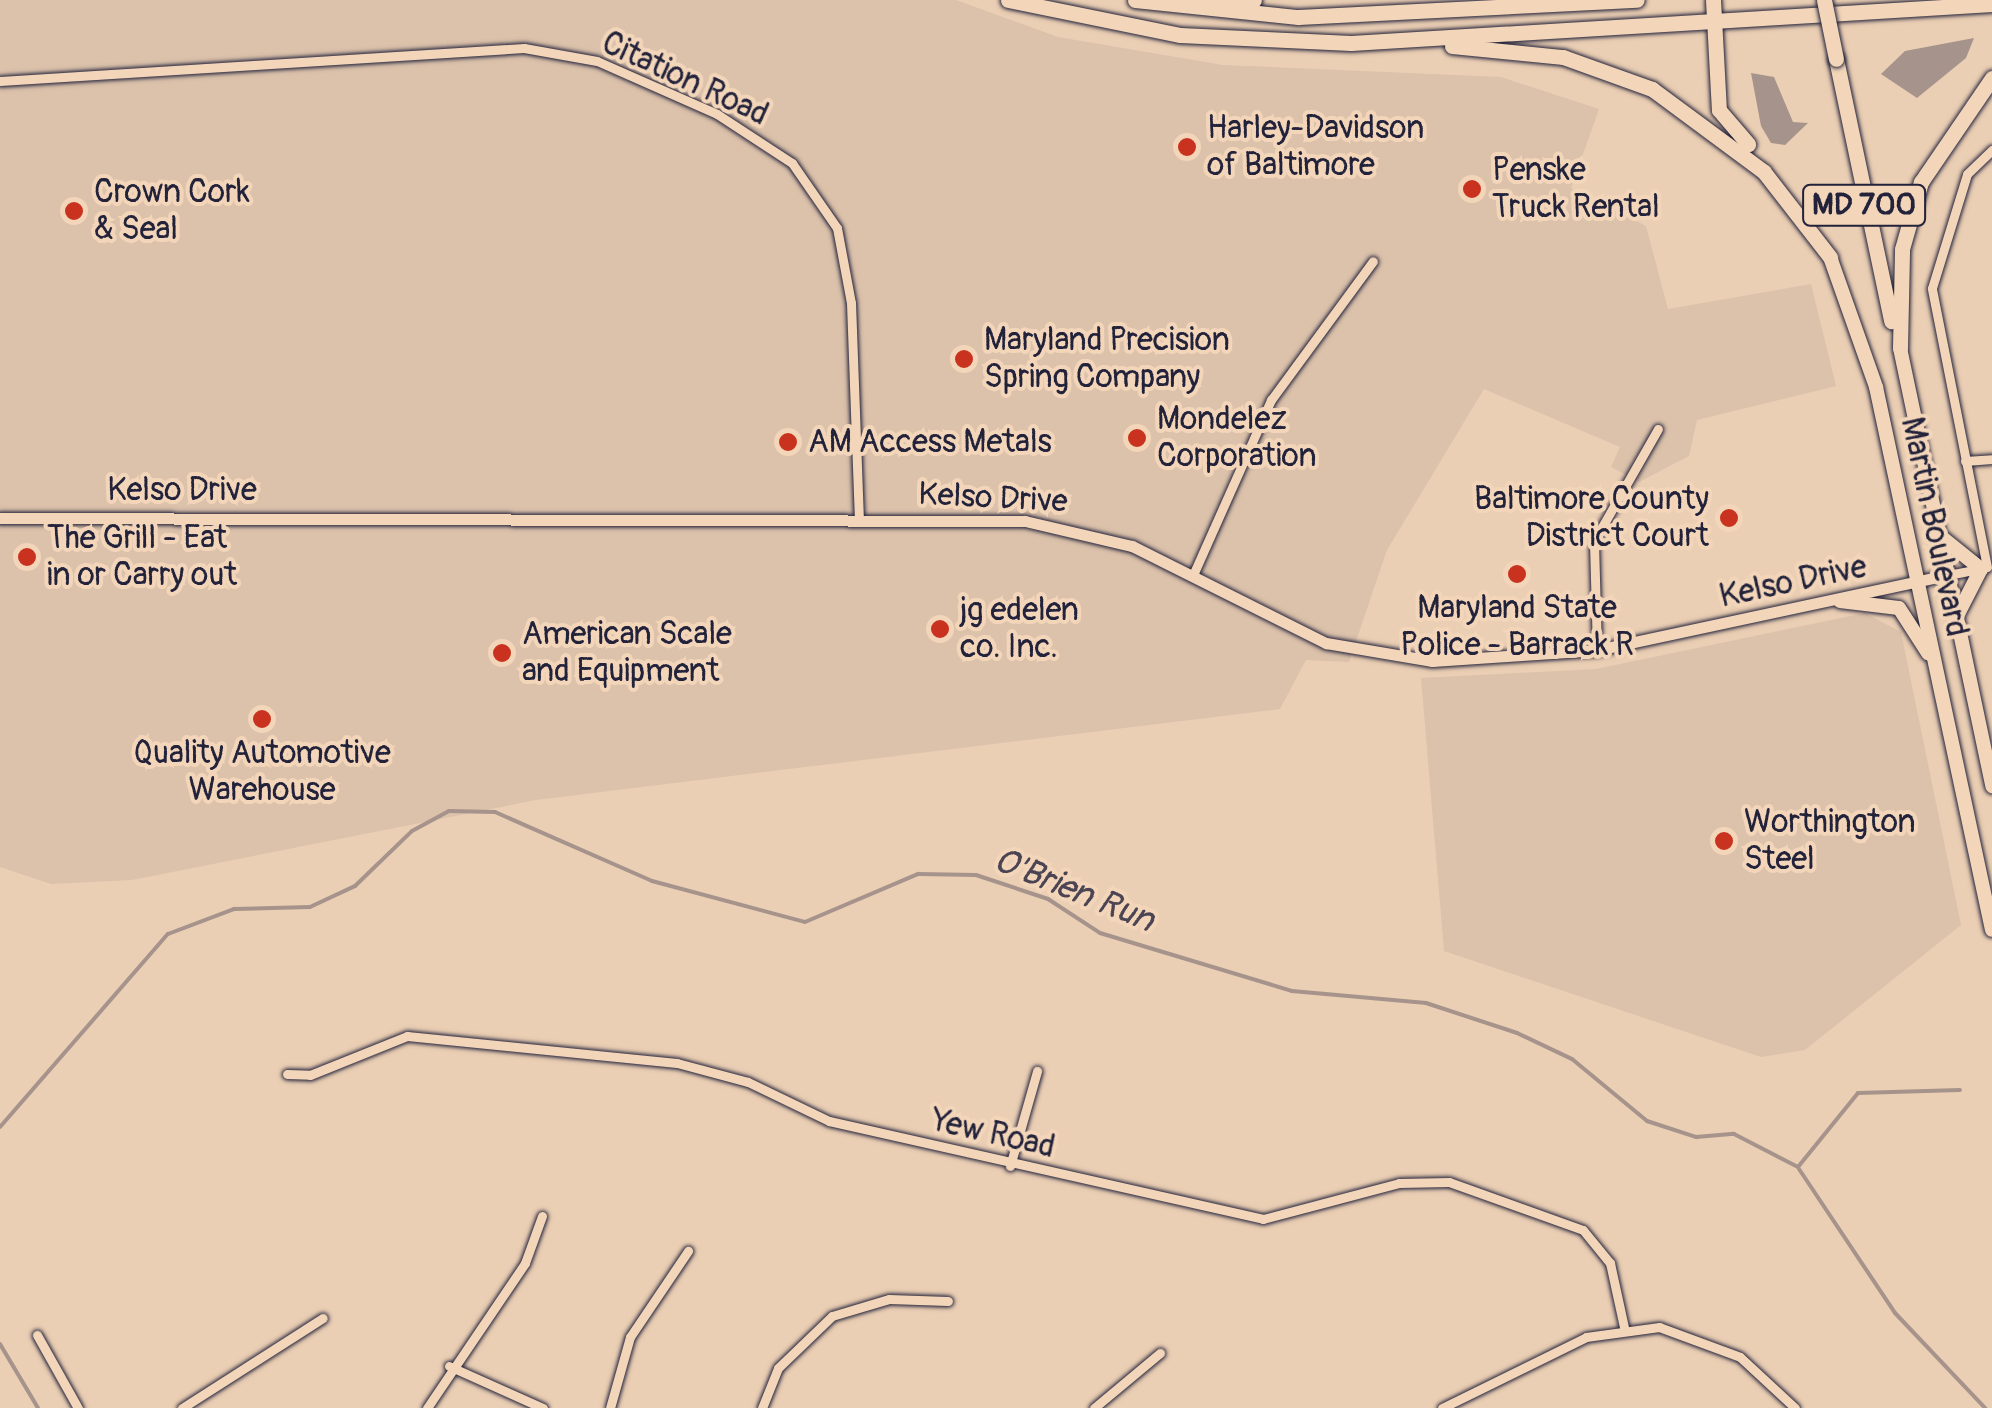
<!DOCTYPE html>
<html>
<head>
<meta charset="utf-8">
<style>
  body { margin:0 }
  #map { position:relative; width:1992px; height:1408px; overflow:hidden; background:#ebcfb4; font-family:Pangolin,sans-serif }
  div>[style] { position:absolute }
  .built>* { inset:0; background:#dcc2ab }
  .water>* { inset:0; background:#a6938b }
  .stream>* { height:4px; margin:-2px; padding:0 2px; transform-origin:2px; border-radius:2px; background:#a6938b }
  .roads { filter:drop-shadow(0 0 2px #22223b) drop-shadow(0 0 2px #22223b) }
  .minor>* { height:9px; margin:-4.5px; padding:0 4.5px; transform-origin:4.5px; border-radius:4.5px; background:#f3d6b9 }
  .tertiary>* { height:11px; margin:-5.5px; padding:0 5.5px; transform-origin:5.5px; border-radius:5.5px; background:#f3d6b9 }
  .secondary>* { height:14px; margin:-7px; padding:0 7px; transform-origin:7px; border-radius:7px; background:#f3d6b9 }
  .trunk>* { height:15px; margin:-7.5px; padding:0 7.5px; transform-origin:7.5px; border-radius:7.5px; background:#f3d6b9 }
  .bridges { filter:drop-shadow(0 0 2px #22223b) drop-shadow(0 0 2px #22223b) }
  .trunk-bridge>* { height:15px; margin:-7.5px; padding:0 7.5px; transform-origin:7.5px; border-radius:7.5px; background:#f3d6b9 }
  .dots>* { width:28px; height:28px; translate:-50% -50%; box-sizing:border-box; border:5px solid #f3d6b9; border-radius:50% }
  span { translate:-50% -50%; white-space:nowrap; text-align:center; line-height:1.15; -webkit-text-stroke:8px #f3d6b9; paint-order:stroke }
  .shield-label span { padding:2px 8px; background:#f3d6b9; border:2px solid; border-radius:8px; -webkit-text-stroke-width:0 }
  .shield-label { font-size:30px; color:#22223b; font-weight:700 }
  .street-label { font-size:32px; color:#22223b }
  .poi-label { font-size:32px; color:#22223b }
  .left { translate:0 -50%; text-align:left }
  .right { translate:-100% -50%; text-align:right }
  .water-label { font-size:35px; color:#4a4453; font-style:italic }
</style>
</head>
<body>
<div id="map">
  <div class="built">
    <i style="clip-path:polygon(0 0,956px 0,1058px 37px,1223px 65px,1501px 77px,1599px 109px,1571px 188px,1646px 226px,1668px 309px,1811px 284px,1836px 386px,1697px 420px,1689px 456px,1639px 482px,1611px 467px,1620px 447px,1484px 389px,1387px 550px,1349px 662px,1306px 660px,1280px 709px,536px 800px,132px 880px,51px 884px,0 867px)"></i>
    <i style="clip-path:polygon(1865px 613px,1901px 632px,1961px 925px,1805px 1050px,1761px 1057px,1444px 951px,1421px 678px,1596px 669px)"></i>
  </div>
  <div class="water">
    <i style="clip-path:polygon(1974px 38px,1966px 58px,1917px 98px,1881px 74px,1905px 51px)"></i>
    <i style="clip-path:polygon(1751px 73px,1774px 77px,1793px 122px,1808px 123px,1785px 145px,1771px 143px,1761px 126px)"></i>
  </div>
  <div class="stream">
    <i style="left:0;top:1127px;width:256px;rotate:-49deg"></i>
    <i style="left:168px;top:934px;width:71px;rotate:-20.7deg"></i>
    <i style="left:234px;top:909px;width:76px;rotate:-1.5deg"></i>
    <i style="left:310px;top:907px;width:50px;rotate:-25deg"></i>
    <i style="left:355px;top:886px;width:79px;rotate:-44deg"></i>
    <i style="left:412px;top:831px;width:42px;rotate:-28.4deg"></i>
    <i style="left:449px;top:811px;width:46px;rotate:1.2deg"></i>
    <i style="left:495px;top:812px;width:171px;rotate:23.7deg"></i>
    <i style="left:652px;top:881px;width:158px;rotate:15deg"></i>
    <i style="left:805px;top:922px;width:123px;rotate:-23deg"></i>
    <i style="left:918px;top:874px;width:58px;rotate:1deg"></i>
    <i style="left:976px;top:875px;width:76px;rotate:18.4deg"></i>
    <i style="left:1048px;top:899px;width:62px;rotate:33.2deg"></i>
    <i style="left:1100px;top:933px;width:201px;rotate:16.8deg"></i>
    <i style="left:1292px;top:991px;width:135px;rotate:5.1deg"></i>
    <i style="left:1426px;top:1003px;width:96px;rotate:18.2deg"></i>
    <i style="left:1517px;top:1033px;width:61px;rotate:25.3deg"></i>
    <i style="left:1572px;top:1059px;width:97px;rotate:39.6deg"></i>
    <i style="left:1647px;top:1121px;width:52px;rotate:18.1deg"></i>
    <i style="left:1696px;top:1137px;width:38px;rotate:-5deg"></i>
    <i style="left:1734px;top:1134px;width:72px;rotate:27.3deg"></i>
    <i style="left:1798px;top:1167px;width:95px;rotate:-51deg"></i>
    <i style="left:1858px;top:1093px;width:102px;rotate:-1.7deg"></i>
    <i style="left:1799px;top:1169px;width:173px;rotate:56.3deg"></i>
    <i style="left:1895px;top:1313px;width:131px;rotate:46.5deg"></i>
    <i style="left:0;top:1344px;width:74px;rotate:59.3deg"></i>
  </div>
  <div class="roads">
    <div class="minor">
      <i style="left:0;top:81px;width:525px;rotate:-3.6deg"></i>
      <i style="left:524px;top:48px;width:74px;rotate:10.1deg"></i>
      <i style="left:597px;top:61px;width:131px;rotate:23.8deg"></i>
      <i style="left:717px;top:114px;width:90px;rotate:33.2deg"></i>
      <i style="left:792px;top:163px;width:79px;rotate:55.3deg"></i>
      <i style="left:837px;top:228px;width:76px;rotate:79.4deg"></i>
      <i style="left:851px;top:303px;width:217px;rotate:87.9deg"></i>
      <i style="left:1965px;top:461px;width:27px;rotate:-4deg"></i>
      <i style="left:1987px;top:567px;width:284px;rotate:-101.2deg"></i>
      <i style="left:1932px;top:288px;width:119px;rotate:-72.9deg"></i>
      <i style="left:1967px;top:174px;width:35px;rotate:-44deg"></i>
      <i style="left:1193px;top:575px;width:192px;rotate:-66deg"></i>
      <i style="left:1271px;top:400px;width:172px;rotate:-53.7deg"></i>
      <i style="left:1948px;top:575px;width:32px;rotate:-11deg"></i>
      <i style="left:1597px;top:650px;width:109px;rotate:-91.6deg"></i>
      <i style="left:1594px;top:541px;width:129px;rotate:-60.3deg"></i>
      <i style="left:287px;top:1074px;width:23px;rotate:2deg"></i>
      <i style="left:310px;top:1075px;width:105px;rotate:-21.9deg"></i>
      <i style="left:407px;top:1036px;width:271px;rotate:5.7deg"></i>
      <i style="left:677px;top:1063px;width:73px;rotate:15deg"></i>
      <i style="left:748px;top:1082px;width:90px;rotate:25.7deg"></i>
      <i style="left:829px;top:1121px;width:445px;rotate:12.7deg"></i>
      <i style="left:1263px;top:1219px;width:141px;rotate:-14.8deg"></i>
      <i style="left:1399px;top:1183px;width:50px;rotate:-1.1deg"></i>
      <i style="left:1449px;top:1182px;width:142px;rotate:19.7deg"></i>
      <i style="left:1583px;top:1230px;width:43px;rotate:50.7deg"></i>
      <i style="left:1610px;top:1263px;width:66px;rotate:77.7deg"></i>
      <i style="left:1010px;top:1166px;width:99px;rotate:-74.1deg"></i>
      <i style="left:37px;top:1335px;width:84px;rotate:60.7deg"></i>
      <i style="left:449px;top:1366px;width:103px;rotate:24.1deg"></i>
      <i style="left:182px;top:1408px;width:167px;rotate:-32.6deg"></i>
      <i style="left:427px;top:1408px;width:175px;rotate:-55.9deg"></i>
      <i style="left:525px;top:1263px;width:50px;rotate:-70.1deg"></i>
      <i style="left:610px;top:1408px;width:74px;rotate:-74.3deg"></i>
      <i style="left:630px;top:1337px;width:104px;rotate:-56deg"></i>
      <i style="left:762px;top:1408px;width:43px;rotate:-68.2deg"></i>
      <i style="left:778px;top:1368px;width:75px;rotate:-43.9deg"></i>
      <i style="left:832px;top:1316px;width:59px;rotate:-16.6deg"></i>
      <i style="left:889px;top:1299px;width:59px;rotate:1.9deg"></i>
      <i style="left:1094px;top:1408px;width:86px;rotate:-39.8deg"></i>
      <i style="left:1442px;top:1408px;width:161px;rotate:-26.2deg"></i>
      <i style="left:1586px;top:1337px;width:74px;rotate:-7.8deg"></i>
      <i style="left:1659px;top:1327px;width:86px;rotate:20.3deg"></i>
      <i style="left:1740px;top:1357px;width:75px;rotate:42.8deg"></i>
    </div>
    <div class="tertiary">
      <i style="left:0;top:518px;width:1025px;rotate:0.17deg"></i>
      <i style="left:1025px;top:521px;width:110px;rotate:13.2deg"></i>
      <i style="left:1132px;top:546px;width:217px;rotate:26.6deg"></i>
      <i style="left:1326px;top:643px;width:108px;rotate:9.6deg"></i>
      <i style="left:1432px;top:661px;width:165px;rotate:-3.8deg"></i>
      <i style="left:1597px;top:650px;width:359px;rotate:-12.1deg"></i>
    </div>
    <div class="secondary">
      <i style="left:1830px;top:257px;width:138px;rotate:70.5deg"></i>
      <i style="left:1876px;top:387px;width:555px;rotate:77.94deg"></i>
      <i style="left:1900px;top:348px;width:448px;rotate:78.1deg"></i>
      <i style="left:1940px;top:536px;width:53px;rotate:38.8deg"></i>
      <i style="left:1981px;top:569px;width:48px;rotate:117.1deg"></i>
      <i style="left:1840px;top:601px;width:59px;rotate:6.8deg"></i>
      <i style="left:1899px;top:608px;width:54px;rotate:57.2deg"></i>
    </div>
    <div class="trunk">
      <i style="left:1008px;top:0;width:176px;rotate:11.5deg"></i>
      <i style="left:1180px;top:35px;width:171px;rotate:2.7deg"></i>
      <i style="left:1351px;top:43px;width:642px;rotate:-3.48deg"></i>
      <i style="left:1135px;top:0;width:164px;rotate:6deg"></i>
      <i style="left:1298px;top:17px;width:339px;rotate:-2.9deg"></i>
      <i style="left:1713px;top:0;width:110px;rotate:86.9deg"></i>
      <i style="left:1719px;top:110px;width:45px;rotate:49.5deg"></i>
      <i style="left:1203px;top:3px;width:51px;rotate:-3.4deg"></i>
      <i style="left:1452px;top:46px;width:112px;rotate:5.7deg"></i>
      <i style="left:1563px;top:57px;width:95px;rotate:19.8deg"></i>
      <i style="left:1652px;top:89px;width:139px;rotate:36.5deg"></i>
      <i style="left:1764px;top:172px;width:108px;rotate:52.2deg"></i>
      <i style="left:1836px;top:59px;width:268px;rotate:78.1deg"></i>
      <i style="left:1900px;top:348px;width:99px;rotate:-88.8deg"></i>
      <i style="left:1902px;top:249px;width:70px;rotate:-74.2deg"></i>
      <i style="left:1921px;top:182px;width:126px;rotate:-55.7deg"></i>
    </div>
  </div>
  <div class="bridges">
    <div class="trunk-bridge">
      <i style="left:1824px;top:0;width:60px;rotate:78.5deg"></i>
    </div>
  </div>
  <div class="dots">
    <i style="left:1187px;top:147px;background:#c8321e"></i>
    <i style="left:1472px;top:189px;background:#c8321e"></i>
    <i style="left:74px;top:211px;background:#c8321e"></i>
    <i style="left:964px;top:359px;background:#c8321e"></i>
    <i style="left:1137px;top:438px;background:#c8321e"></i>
    <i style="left:788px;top:442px;background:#c8321e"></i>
    <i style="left:1729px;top:518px;background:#c8321e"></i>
    <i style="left:27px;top:557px;background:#c8321e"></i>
    <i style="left:1517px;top:574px;background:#c8321e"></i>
    <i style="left:940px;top:629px;background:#c8321e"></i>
    <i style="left:502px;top:653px;background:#c8321e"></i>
    <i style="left:262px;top:719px;background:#c8321e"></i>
    <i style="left:1724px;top:841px;background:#c8321e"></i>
  </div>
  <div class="shield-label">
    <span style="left:1864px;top:205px">MD 700</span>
  </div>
  <div class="street-label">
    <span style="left:685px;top:79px;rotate:25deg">Citation Road</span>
    <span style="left:182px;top:490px">Kelso Drive</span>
    <span style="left:993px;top:498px;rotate:3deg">Kelso Drive</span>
    <span style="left:1934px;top:527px;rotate:78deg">Martin Boulevard</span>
    <span style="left:1793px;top:582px;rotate:-12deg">Kelso Drive</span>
    <span style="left:993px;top:1134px;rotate:13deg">Yew Road</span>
  </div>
  <div class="poi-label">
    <span class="left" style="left:1207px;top:147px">Harley-Davidson<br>of Baltimore</span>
    <span class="left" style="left:1492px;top:189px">Penske<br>Truck Rental</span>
    <span class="left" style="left:94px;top:211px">Crown Cork<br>&amp; Seal</span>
    <span class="left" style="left:984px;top:359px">Maryland Precision<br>Spring Company</span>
    <span class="left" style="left:1157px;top:438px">Mondelez<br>Corporation</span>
    <span class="left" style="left:808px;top:442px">AM Access Metals</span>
    <span class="right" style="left:1709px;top:518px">Baltimore County<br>District Court</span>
    <span class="left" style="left:47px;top:557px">The Grill - Eat<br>in or Carry out</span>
    <span style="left:1517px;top:627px">Maryland State<br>Police - Barrack R</span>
    <span class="left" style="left:960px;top:629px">jg edelen<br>co. Inc.</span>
    <span class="left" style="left:522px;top:653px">American Scale<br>and Equipment</span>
    <span style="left:262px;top:772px">Quality Automotive<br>Warehouse</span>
    <span class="left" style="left:1744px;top:841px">Worthington<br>Steel</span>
  </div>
  <div class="water-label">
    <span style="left:1074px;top:890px;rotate:22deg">O'Brien Run</span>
  </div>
</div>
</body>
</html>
